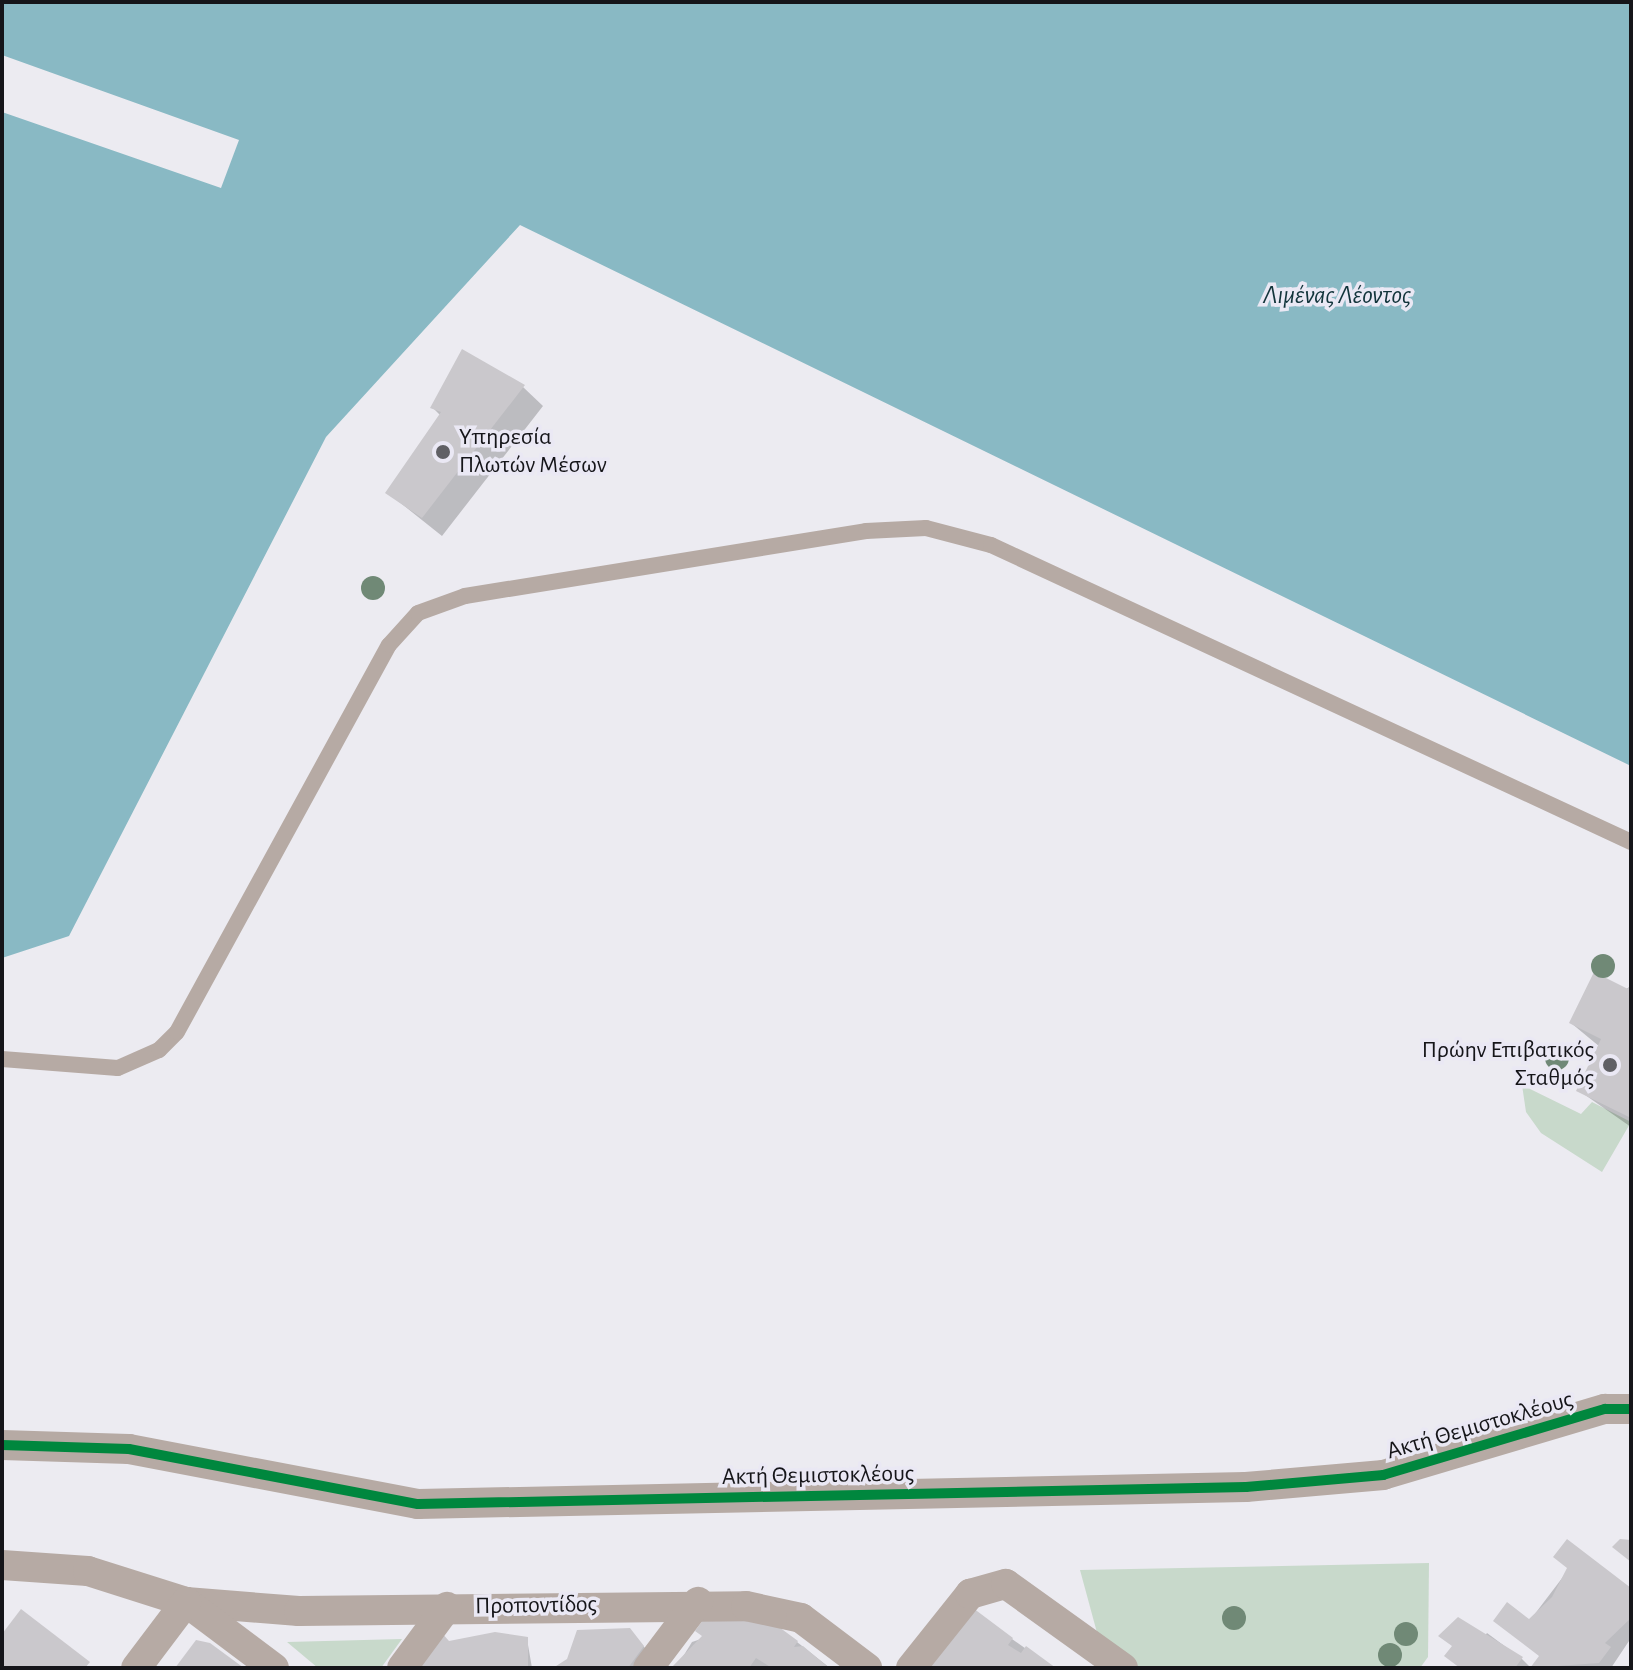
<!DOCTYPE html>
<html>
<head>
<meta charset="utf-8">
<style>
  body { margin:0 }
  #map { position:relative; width:1633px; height:1670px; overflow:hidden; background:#ecebf1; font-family:"Alegreya Sans",sans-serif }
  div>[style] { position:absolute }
  .green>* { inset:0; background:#c8d9cb }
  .water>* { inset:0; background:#89b9c4 }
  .shadow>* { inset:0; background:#0003 }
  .building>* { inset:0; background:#cac8cc }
  .service>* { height:16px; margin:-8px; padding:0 8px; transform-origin:8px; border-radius:8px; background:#b6aaa4 }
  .minor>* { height:30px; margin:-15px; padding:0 15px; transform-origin:15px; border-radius:15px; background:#b6aaa4 }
  .cycleway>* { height:10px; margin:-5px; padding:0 5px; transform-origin:5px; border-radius:5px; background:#00873e }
  .trees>* { width:24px; height:24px; margin:-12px; border-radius:50%; background:#708976 }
  .dots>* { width:22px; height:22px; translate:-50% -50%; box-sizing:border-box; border:4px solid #eae8f4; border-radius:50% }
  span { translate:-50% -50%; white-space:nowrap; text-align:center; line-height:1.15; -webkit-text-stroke:7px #eae8f4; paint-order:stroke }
  .poi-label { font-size:24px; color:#151519 }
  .left { translate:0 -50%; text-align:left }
  .right { translate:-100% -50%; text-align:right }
  .street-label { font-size:24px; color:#151519 }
  .water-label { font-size:26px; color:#12343b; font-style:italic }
  .frame { position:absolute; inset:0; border:4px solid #151519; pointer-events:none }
</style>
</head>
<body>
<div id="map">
  <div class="green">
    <i style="clip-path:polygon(1522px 1085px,1581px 1114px,1592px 1102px,1631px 1122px,1602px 1172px,1541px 1133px,1526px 1112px)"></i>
    <i style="clip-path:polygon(1429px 1563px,1428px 1657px,1420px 1668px,1138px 1668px,1099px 1640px,1080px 1570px)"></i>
    <i style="clip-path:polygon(402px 1639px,381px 1668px,318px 1668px,287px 1642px)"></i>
  </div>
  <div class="water">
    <i style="clip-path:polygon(2px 2px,1631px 2px,1631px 766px,520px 225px,326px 437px,69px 936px,2px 958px,2px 112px,221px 188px,239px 140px,2px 55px)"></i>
  </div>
  <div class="shadow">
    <i style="clip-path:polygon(523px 387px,543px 406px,442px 536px,388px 493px,441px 416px,432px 407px)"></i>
    <i style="clip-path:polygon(1631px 986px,1631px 1127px,1578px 1090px,1600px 1047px,1571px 1023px)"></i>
    <i style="clip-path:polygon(1569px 1569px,1631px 1590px,1631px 1638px,1611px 1668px,1532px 1668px,1541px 1657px,1531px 1619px)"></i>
    <i style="clip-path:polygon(629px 1630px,653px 1657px,645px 1668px,555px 1668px)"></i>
    <i style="clip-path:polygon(1487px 1633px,1522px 1659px,1531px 1668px,1461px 1668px)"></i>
    <i style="clip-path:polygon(442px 1636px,449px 1643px,527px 1639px,532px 1668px,422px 1668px)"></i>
    <i style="clip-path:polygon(704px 1638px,797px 1642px,830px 1668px,676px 1668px,692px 1642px)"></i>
    <i style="clip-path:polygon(1012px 1639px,1053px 1668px,934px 1668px)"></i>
  </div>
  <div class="building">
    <i style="clip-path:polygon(462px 349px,525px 385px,422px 518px,385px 493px,441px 412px,430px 408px)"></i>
    <i style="clip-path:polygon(1594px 972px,1628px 989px,1631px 982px,1631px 1118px,1576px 1091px,1601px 1039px,1569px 1023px)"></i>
    <i style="clip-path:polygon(1567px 1539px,1631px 1588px,1631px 1618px,1605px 1643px,1611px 1647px,1599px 1663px,1530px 1668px,1539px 1656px,1493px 1621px,1507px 1602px,1529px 1619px,1552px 1597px,1567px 1568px,1553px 1557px)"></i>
    <i style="clip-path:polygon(1620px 1539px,1631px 1540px,1631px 1562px,1612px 1547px)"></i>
    <i style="clip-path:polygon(973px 1608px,1013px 1638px,1008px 1645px,1021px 1653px,1026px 1646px,1056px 1668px,929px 1668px)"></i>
    <i style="clip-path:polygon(21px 1609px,90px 1662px,85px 1668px,2px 1668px,2px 1634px)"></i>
    <i style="clip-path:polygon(764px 1616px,798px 1641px,794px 1647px,803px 1646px,829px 1668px,772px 1668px,756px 1658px,749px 1668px,671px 1668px,702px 1636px,695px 1631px,703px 1620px)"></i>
    <i style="clip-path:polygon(1458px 1617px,1523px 1657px,1515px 1668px,1460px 1668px,1444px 1656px,1452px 1646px,1438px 1636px)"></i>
    <i style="clip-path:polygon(630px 1628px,644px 1646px,628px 1668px,553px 1668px,567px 1659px,577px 1630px)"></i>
    <i style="clip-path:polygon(441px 1632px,449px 1641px,495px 1632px,528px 1637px,528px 1667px,420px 1668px)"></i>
    <i style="clip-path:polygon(196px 1640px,210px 1643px,244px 1668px,175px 1668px)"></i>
  </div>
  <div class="service">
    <i style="left:2px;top:1059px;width:116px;rotate:4.4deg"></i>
    <i style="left:118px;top:1068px;width:45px;rotate:-23.7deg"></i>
    <i style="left:159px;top:1050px;width:25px;rotate:-45deg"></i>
    <i style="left:177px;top:1032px;width:441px;rotate:-61.3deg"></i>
    <i style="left:389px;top:645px;width:43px;rotate:-47.8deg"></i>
    <i style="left:418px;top:613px;width:50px;rotate:-19.9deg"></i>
    <i style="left:465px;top:596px;width:406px;rotate:-9.2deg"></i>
    <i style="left:866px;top:531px;width:60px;rotate:-2.9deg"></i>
    <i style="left:926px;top:528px;width:67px;rotate:14.7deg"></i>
    <i style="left:991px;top:545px;width:706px;rotate:24.89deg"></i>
  </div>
  <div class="minor">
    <i style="left:2px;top:1445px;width:127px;rotate:1.8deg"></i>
    <i style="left:129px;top:1449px;width:294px;rotate:10.8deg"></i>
    <i style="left:418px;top:1504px;width:828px;rotate:-1.18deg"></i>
    <i style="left:1246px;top:1487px;width:138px;rotate:-5deg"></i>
    <i style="left:1383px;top:1475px;width:232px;rotate:-16.6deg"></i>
    <i style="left:1605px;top:1409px;width:26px"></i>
    <i style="left:2px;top:1565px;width:86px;rotate:4deg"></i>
    <i style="left:88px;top:1571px;width:103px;rotate:17.6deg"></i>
    <i style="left:186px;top:1602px;width:113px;rotate:4.6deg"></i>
    <i style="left:299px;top:1611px;width:447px;rotate:-0.6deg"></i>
    <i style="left:746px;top:1606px;width:56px;rotate:12.3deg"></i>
    <i style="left:801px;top:1618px;width:83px;rotate:37.1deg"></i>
    <i style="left:186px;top:1602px;width:110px;rotate:36.9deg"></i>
    <i style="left:136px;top:1668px;width:83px;rotate:-52.9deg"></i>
    <i style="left:402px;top:1668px;width:76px;rotate:-53.6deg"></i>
    <i style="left:648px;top:1668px;width:83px;rotate:-52.9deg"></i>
    <i style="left:911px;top:1668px;width:95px;rotate:-51.4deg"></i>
    <i style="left:970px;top:1594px;width:37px;rotate:-16deg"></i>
    <i style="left:1006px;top:1584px;width:144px;rotate:35.7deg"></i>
  </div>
  <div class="cycleway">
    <i style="left:2px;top:1445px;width:127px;rotate:1.8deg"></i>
    <i style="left:129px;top:1449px;width:294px;rotate:10.8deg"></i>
    <i style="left:418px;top:1504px;width:828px;rotate:-1.18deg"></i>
    <i style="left:1246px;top:1487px;width:138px;rotate:-5deg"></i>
    <i style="left:1383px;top:1475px;width:232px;rotate:-16.6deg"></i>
    <i style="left:1605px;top:1409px;width:26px"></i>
  </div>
  <div class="trees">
    <i style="left:373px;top:588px"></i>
    <i style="left:1603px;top:966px"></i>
    <i style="left:1557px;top:1058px"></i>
    <i style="left:1234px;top:1618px"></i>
    <i style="left:1406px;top:1634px"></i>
    <i style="left:1390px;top:1655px"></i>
  </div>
  <div class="dots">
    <i style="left:443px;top:452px;background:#606065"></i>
    <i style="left:1610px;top:1065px;background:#606065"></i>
  </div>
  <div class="poi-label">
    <span class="left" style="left:459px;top:452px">Υπηρεσία<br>Πλωτών Μέσων</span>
    <span class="right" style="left:1594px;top:1065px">Πρώην Επιβατικός<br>Σταθμός</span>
  </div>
  <div class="street-label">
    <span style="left:1480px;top:1426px;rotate:-16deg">Ακτή Θεμιστοκλέους</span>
    <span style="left:818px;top:1476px;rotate:-1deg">Ακτή Θεμιστοκλέους</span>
    <span style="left:536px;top:1606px;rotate:-1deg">Προποντίδος</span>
  </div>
  <div class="water-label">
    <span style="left:1337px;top:296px">Λιμένας Λέοντος</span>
  </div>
  <div class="frame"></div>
</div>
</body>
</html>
